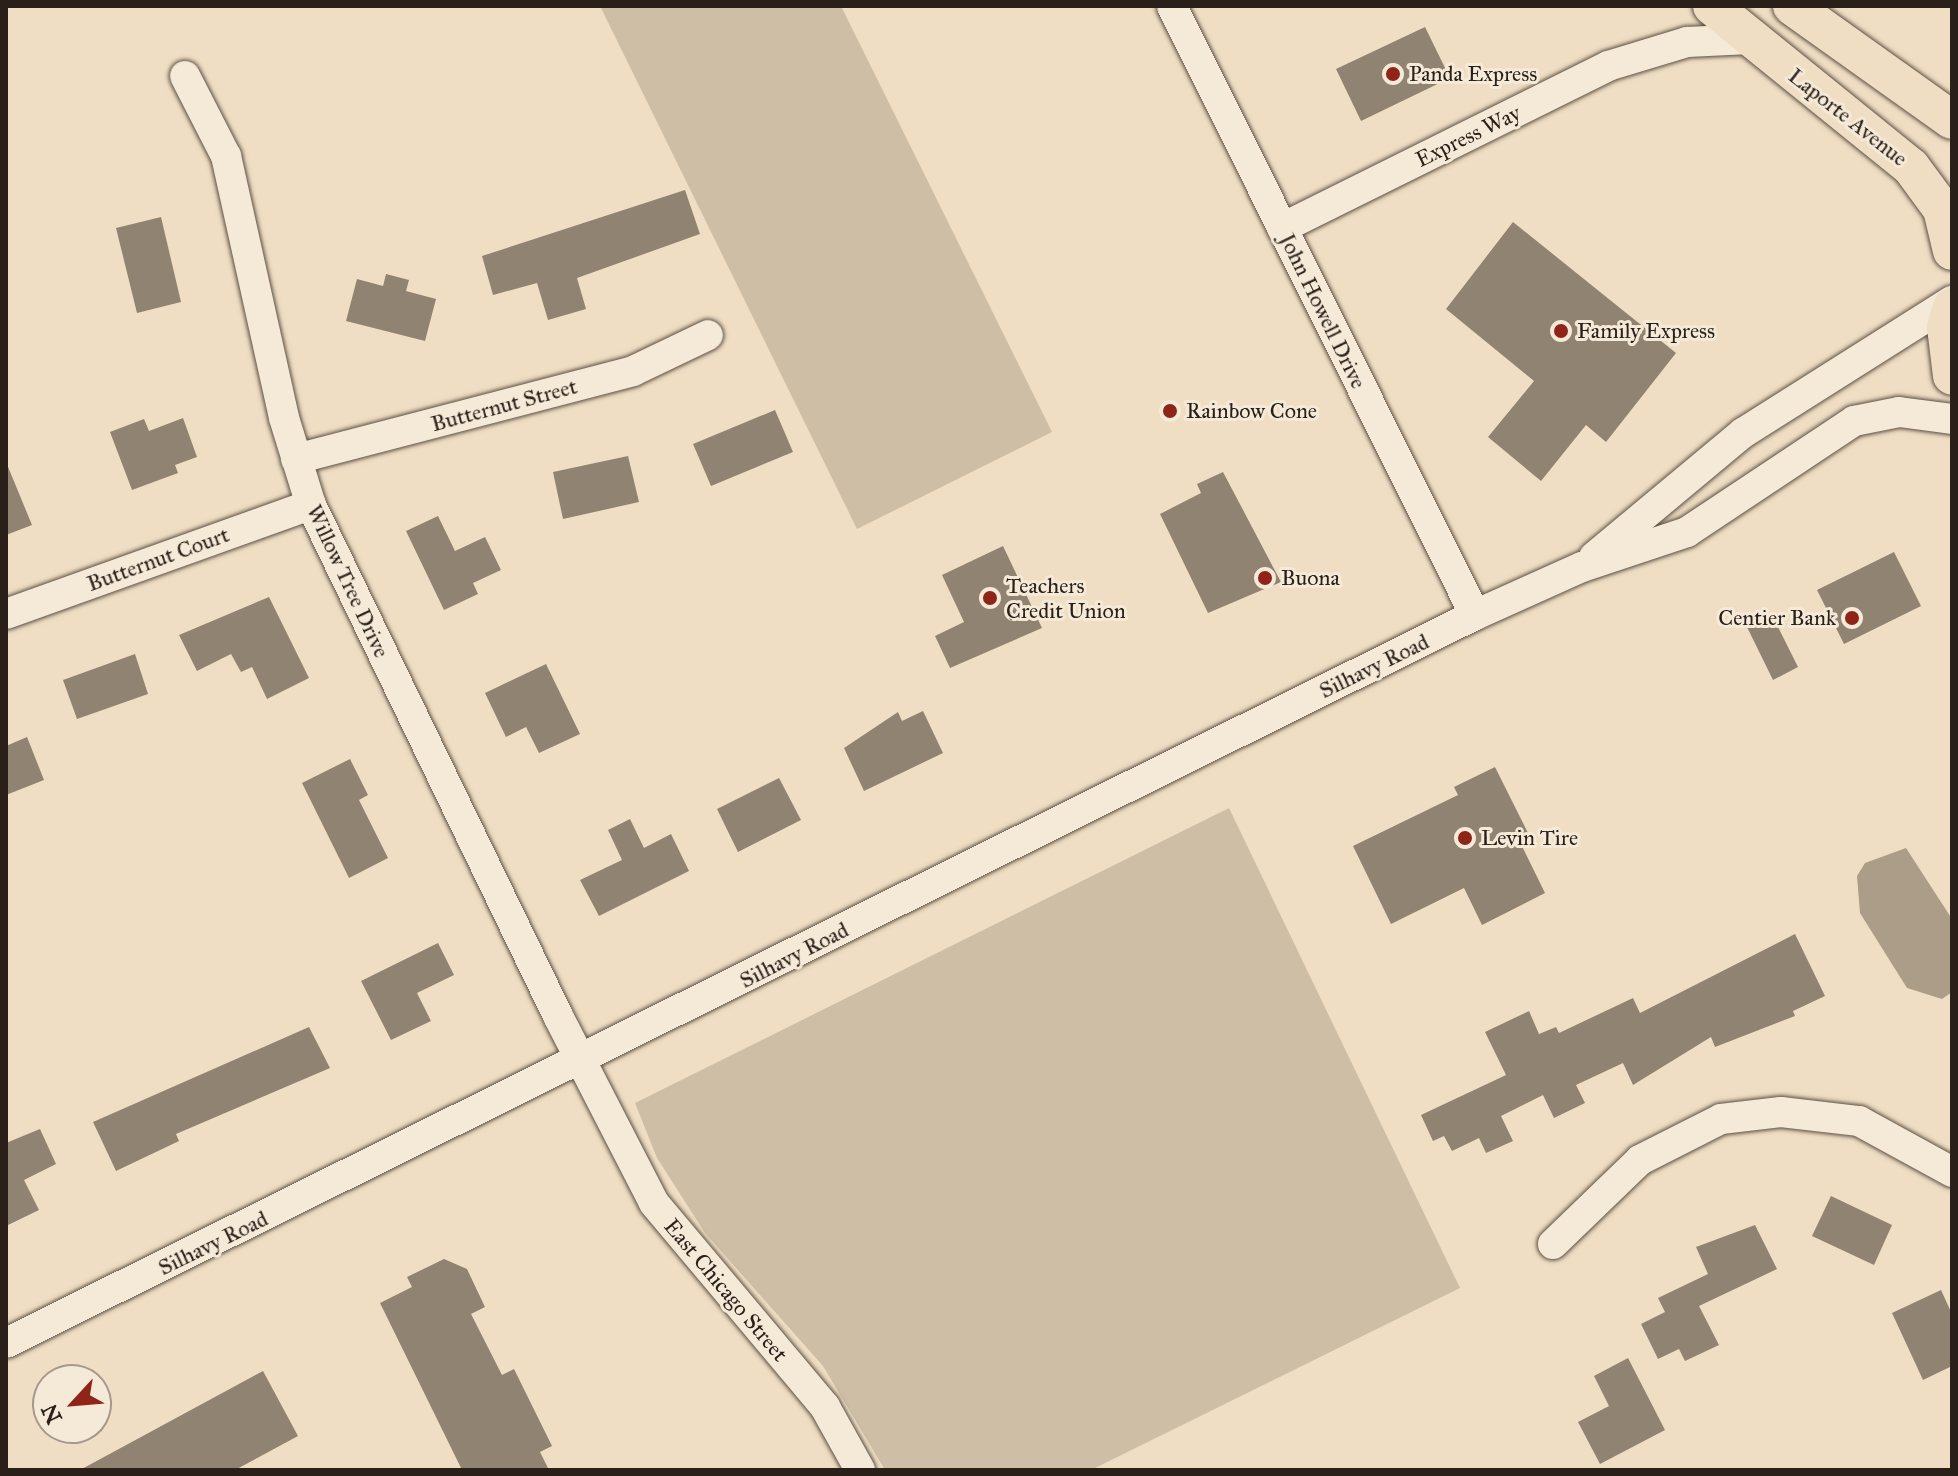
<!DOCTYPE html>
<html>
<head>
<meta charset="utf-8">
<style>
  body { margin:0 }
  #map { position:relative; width:1958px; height:1476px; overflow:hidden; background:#efdec3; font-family:"IM FELL Great Primer",serif }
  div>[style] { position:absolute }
  .green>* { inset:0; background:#cebea6 }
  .water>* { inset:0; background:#ac9d89 }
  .building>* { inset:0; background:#918371 }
  .roads { filter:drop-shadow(0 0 2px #5c5044) drop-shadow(0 0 2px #5c5044) }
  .minor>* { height:30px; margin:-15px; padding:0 15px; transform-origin:15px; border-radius:15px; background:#f5ead8 }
  .major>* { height:38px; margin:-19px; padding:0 19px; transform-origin:19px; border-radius:19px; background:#efdec3 }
  .dots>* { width:22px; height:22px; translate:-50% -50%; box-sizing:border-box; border:4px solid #f5ead8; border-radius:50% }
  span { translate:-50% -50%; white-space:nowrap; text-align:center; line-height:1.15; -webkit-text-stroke:6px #f5ead8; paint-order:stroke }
  .poi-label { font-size:22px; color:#2b2019 }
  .left { translate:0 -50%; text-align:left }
  .right { translate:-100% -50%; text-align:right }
  .street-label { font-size:22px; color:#2b2019 }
  .frame { position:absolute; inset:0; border:8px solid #2b2019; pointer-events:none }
  .north { position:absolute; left:32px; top:1364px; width:80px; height:80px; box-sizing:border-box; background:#f5ead8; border:2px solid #a4998c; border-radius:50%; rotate:244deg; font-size:22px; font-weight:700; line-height:32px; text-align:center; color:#2b2019 }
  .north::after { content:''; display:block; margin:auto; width:28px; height:36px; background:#8f2418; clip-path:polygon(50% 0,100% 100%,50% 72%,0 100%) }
</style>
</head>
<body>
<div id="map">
  <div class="green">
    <i style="clip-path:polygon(600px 6px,841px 6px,1052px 432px,857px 529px)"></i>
    <i style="clip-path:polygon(1229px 808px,1460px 1288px,1091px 1470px,885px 1470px,823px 1366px,705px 1233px,657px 1158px,635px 1103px)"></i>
  </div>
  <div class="water">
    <i style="clip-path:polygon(1906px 848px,1952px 919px,1952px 992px,1942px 999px,1907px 988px,1860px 913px,1857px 876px,1865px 863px)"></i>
  </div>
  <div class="building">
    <i style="clip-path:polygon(1425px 27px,1450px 78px,1361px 121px,1336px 69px)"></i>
    <i style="clip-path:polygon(685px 190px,700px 234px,577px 278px,586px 309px,548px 320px,537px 283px,493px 295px,482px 256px)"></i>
    <i style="clip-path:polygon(161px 217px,181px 302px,137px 313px,116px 228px)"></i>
    <i style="clip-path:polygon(1513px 222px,1676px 353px,1606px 442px,1586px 425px,1541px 481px,1488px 437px,1534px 381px,1446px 309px)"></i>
    <i style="clip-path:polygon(386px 274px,409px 280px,406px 291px,436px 299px,425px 341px,346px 321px,357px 279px,383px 286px)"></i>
    <i style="clip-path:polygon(775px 410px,793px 452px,711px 486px,693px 444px)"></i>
    <i style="clip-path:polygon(183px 418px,197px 457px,175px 465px,178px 473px,132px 490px,110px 432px,144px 419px,149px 431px)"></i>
    <i style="clip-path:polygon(628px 456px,639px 502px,563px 519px,553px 472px)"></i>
    <i style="clip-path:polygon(6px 462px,32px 525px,6px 535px)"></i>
    <i style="clip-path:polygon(1223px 472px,1281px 582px,1208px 613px,1160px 514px,1201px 493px,1197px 484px)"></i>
    <i style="clip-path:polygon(438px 516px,455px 551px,485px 537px,501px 570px,473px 583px,478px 594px,444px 610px,406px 531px)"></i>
    <i style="clip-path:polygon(1003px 546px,1042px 628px,950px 668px,935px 636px,964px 622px,942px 575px)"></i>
    <i style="clip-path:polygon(1894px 552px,1921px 606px,1844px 644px,1817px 590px)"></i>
    <i style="clip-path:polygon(269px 597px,309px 678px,267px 699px,252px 667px,241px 672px,231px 654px,197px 671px,179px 635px)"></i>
    <i style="clip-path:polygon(1771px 613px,1798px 667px,1773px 680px,1746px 625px)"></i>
    <i style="clip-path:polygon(135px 654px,148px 694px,77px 719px,63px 680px)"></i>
    <i style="clip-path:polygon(546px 664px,580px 734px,539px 753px,526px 727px,506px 737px,485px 693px)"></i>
    <i style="clip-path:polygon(923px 711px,943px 753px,864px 791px,844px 748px,898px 712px,902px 721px)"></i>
    <i style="clip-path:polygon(27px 737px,44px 780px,6px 795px,6px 746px)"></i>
    <i style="clip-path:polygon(350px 759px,368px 795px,359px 800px,388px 858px,349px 878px,302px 783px)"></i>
    <i style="clip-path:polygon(1495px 767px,1529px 835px,1519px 840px,1545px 893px,1482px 925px,1464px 888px,1391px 924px,1353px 846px,1458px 795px,1454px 787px)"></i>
    <i style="clip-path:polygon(779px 778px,801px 820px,738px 852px,717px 809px)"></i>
    <i style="clip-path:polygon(630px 819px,644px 848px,671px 834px,689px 871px,599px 916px,580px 880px,622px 860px,608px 830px)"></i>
    <i style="clip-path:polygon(1795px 934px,1825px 996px,1793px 1011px,1795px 1016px,1715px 1047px,1711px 1037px,1633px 1085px,1623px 1063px,1576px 1085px,1585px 1103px,1554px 1118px,1543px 1095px,1501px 1116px,1513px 1141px,1486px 1153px,1479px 1138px,1452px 1151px,1444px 1136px,1433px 1141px,1421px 1115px,1506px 1075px,1485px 1032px,1529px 1011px,1539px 1034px,1556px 1027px,1559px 1033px,1633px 998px,1640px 1013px)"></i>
    <i style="clip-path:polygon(438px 943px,454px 975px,417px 993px,431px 1021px,391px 1040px,361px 981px)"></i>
    <i style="clip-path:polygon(309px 1027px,330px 1068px,176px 1134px,179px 1141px,116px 1171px,93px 1122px)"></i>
    <i style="clip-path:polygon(40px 1129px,56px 1164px,24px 1180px,39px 1210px,6px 1226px,6px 1143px)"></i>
    <i style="clip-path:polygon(1831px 1196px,1892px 1225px,1874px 1265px,1812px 1236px)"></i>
    <i style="clip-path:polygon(1755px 1225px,1777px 1269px,1699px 1306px,1719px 1345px,1685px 1361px,1679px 1349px,1658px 1359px,1641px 1324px,1665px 1312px,1658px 1298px,1708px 1274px,1696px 1247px)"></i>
    <i style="clip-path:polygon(444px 1259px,467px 1269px,485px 1307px,471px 1314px,502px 1375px,514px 1369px,552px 1446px,540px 1452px,549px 1470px,462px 1470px,380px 1303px,412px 1287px,407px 1277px)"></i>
    <i style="clip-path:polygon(1941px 1290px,1952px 1314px,1952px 1366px,1923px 1380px,1892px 1313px)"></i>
    <i style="clip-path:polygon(1628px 1358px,1665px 1430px,1600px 1464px,1578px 1422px,1609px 1406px,1594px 1376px)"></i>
    <i style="clip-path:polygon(263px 1371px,298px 1436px,235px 1470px,80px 1470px)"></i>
  </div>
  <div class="roads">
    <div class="minor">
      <i style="left:1172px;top:6px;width:680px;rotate:63.55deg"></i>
      <i style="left:185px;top:76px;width:90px;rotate:62.9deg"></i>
      <i style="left:226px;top:156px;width:268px;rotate:77.5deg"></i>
      <i style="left:284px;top:418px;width:91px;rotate:72.8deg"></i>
      <i style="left:311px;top:505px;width:568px;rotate:64.2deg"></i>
      <i style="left:558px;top:1016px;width:210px;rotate:62.8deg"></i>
      <i style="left:654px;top:1203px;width:266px;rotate:50deg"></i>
      <i style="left:825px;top:1407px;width:72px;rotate:60.9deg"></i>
      <i style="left:1282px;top:228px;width:364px;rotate:-26.4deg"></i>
      <i style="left:1608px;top:66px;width:83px;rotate:-16.9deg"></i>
      <i style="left:1687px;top:42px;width:63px;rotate:-2.7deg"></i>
      <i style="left:296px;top:459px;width:348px;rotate:-14.6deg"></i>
      <i style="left:633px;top:371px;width:83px;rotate:-25.6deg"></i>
      <i style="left:1594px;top:557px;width:194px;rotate:-39.8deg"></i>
      <i style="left:1743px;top:433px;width:247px;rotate:-32.3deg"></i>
      <i style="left:6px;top:614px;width:324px;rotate:-19.7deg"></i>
      <i style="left:1553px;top:1244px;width:121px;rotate:-44deg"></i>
      <i style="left:1640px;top:1160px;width:91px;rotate:-26.8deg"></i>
      <i style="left:1721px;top:1119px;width:60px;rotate:-6.7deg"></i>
      <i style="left:1781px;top:1112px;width:79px;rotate:6.6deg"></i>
      <i style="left:1859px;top:1121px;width:106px;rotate:28.7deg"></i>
      <i style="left:6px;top:1343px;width:1639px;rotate:-26.36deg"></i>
      <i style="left:1475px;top:615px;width:117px;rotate:-24.2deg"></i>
      <i style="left:1582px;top:567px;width:111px;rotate:-18.4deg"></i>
      <i style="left:1687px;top:532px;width:201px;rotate:-33.6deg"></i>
      <i style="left:1854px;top:421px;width:46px;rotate:-11.3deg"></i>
      <i style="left:1899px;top:412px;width:53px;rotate:7.5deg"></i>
    </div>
    <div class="major">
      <i style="left:1712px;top:6px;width:256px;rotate:39deg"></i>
      <i style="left:1911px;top:167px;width:52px;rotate:53.6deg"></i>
      <i style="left:1942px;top:209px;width:43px;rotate:76.6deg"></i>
      <i style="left:1792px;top:6px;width:196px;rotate:35.5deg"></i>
      <i style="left:1952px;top:307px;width:21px;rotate:107deg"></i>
      <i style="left:1946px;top:327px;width:49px;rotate:83deg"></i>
    </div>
  </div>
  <div class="dots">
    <i style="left:1393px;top:74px;background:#8f2418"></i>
    <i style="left:1561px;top:331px;background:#8f2418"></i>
    <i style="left:1170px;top:411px;background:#8f2418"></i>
    <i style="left:1265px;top:578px;background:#8f2418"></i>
    <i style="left:990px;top:598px;background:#8f2418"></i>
    <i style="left:1852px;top:618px;background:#8f2418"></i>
    <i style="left:1465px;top:838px;background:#8f2418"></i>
  </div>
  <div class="poi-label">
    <span class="left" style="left:1409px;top:74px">Panda Express</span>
    <span class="left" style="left:1577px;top:331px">Family Express</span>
    <span class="left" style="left:1186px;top:411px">Rainbow Cone</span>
    <span class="left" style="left:1281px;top:578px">Buona</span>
    <span class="left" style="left:1006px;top:598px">Teachers<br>Credit Union</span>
    <span class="right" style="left:1836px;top:618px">Centier Bank</span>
    <span class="left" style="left:1481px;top:838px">Levin Tire</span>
  </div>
  <div class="street-label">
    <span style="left:1848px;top:117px;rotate:38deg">Laporte Avenue</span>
    <span style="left:1468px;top:136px;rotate:-26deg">Express Way</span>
    <span style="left:1323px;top:311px;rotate:64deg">John Howell Drive</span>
    <span style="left:504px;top:405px;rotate:-15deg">Butternut Street</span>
    <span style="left:158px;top:559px;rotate:-20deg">Butternut Court</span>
    <span style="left:348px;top:581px;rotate:65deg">Willow Tree Drive</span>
    <span style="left:1374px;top:666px;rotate:-26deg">Silhavy Road</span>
    <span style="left:794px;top:955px;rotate:-27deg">Silhavy Road</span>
    <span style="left:213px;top:1243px;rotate:-26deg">Silhavy Road</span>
    <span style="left:726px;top:1290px;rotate:50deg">East Chicago Street</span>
  </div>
  <div class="frame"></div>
  <div class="north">N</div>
</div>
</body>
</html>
